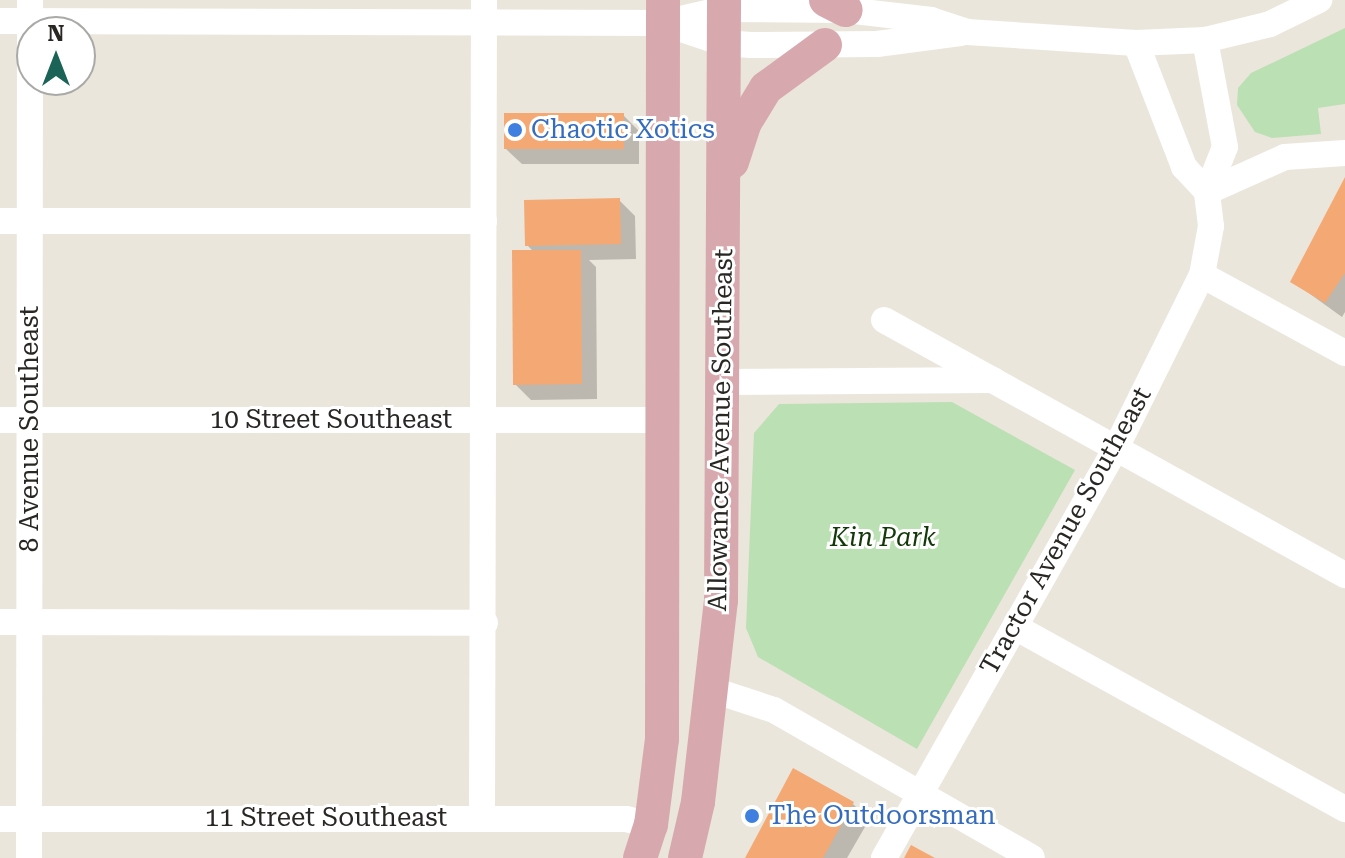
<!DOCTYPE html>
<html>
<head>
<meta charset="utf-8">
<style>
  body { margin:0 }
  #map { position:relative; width:1345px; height:858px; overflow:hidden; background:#ebe6dc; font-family:"Roboto Serif",serif }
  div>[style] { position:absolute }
  .green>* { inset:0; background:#bbe0b3 }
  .shadow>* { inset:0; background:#0003 }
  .building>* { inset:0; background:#f4a873 }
  .minor>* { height:26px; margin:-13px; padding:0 13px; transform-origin:13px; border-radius:13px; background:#fff }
  .major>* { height:34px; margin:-17px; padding:0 17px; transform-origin:17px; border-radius:17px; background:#d7a9af }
  .dots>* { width:22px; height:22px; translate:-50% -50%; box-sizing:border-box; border:4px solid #fff; border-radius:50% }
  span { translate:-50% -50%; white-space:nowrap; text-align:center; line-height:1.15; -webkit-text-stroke:6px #fff; paint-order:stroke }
  .shop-label { font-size:26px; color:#366cbe }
  .left { translate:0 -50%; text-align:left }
  .street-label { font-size:26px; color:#292724 }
  .park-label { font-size:26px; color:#13390a; font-style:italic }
  .north { position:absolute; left:16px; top:16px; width:80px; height:80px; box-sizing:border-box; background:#fff; border:2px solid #a9a9a7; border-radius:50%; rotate:0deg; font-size:22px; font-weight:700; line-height:32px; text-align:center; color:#292724 }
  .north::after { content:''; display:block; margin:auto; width:28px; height:36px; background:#1b6357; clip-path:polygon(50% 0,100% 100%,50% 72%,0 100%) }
</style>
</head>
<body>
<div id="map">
  <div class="green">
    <i style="clip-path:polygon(1345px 28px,1345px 104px,1318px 108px,1321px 134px,1272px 138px,1255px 132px,1237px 105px,1238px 88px,1251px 73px)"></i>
    <i style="clip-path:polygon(952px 402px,1075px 470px,917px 749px,758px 657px,746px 628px,754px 433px,779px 404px)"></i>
  </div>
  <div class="shadow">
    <i style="clip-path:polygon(623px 115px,639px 131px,639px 164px,522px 164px,506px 149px)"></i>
    <i style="clip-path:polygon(1345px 181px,1345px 312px,1342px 317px,1292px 281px)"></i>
    <i style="clip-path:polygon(619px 200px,635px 216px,636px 259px,589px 260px,596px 267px,597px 399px,531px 400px,515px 384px,534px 252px,527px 245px)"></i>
    <i style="clip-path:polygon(853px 804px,869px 820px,847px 858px,747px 858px)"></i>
  </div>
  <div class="building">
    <i style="clip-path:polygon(504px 113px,624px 113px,624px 149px,504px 149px)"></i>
    <i style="clip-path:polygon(1345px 177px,1345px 273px,1325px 303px,1290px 282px)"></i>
    <i style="clip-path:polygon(620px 198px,621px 244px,525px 246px,524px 200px)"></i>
    <i style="clip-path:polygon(512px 250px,581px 250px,582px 384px,513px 385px)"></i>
    <i style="clip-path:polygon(793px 768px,854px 802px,823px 858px,745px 858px)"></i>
    <i style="clip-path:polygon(911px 845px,935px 858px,904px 858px)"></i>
  </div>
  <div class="minor">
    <i style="left:0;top:21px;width:663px;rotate:0.17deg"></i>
    <i style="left:663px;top:23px;width:63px;rotate:-12.9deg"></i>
    <i style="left:724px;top:9px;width:122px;rotate:0.5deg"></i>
    <i style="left:846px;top:10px;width:86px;rotate:6.7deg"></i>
    <i style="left:931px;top:20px;width:38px;rotate:18deg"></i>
    <i style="left:967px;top:32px;width:169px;rotate:3.7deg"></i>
    <i style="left:1136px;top:43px;width:69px;rotate:-2.5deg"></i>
    <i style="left:1205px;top:40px;width:67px;rotate:-13.8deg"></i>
    <i style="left:1270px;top:24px;width:55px;rotate:-26.1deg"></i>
    <i style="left:663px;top:23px;width:63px;rotate:18.4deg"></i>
    <i style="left:723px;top:43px;width:28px;rotate:4deg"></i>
    <i style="left:751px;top:45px;width:126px;rotate:-0.5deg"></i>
    <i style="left:877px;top:44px;width:84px;rotate:-7.5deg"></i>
    <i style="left:1136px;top:43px;width:133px;rotate:68.8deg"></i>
    <i style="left:1184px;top:167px;width:34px;rotate:47deg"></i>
    <i style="left:1207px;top:192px;width:85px;rotate:-24.2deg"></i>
    <i style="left:1285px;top:157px;width:60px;rotate:-3.8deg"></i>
    <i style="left:0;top:221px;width:484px"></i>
    <i style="left:1202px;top:275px;width:163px;rotate:28.6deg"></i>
    <i style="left:884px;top:320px;width:527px;rotate:28.95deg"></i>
    <i style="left:724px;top:382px;width:269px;rotate:-0.4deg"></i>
    <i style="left:0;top:420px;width:662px"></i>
    <i style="left:0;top:622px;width:485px;rotate:0.1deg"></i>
    <i style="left:1015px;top:627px;width:377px;rotate:28.9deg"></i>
    <i style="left:713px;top:690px;width:64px;rotate:18.2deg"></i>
    <i style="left:774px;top:710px;width:297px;rotate:29.8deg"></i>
    <i style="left:482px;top:818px;width:818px;rotate:-89.86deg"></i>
    <i style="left:0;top:819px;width:626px"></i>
    <i style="left:626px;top:819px;width:26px;rotate:13deg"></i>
    <i style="left:29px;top:858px;width:858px;rotate:-89.93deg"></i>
    <i style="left:884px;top:858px;width:471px;rotate:-60.5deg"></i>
    <i style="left:1116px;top:448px;width:193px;rotate:-63.6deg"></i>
    <i style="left:1202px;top:275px;width:50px;rotate:-79.6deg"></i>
    <i style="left:1211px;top:226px;width:34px;rotate:-97deg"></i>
    <i style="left:1207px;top:192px;width:48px;rotate:-68.2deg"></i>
    <i style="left:1225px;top:147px;width:109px;rotate:-100.6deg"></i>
  </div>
  <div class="major">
    <i style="left:826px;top:0;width:22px;rotate:27deg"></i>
    <i style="left:732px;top:162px;width:40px;rotate:-72deg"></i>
    <i style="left:744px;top:124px;width:42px;rotate:-58.6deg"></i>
    <i style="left:766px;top:88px;width:73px;rotate:-36.1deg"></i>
    <i style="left:640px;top:858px;width:35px;rotate:-72deg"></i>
    <i style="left:651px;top:825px;width:87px;rotate:-82.7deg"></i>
    <i style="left:662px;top:739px;width:739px;rotate:-89.92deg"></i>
    <i style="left:685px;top:858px;width:57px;rotate:-76.9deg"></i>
    <i style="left:698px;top:802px;width:203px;rotate:-83.5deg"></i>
    <i style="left:721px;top:600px;width:600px;rotate:-89.71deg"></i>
  </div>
  <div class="dots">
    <i style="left:515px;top:130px;background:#3f7fe0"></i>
    <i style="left:752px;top:816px;background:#3f7fe0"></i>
  </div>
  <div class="shop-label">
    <span class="left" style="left:531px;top:130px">Chaotic Xotics</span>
    <span class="left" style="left:768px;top:816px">The Outdoorsman</span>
  </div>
  <div class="street-label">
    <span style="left:331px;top:420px">10 Street Southeast</span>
    <span style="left:30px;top:429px;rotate:-90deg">8 Avenue Southeast</span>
    <span style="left:721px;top:430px;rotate:-89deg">Allowance Avenue Southeast</span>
    <span style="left:1066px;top:531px;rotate:-61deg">Tractor Avenue Southeast</span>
    <span style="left:326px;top:818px">11 Street Southeast</span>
  </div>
  <div class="park-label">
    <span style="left:883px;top:538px">Kin Park</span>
  </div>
  <div class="north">N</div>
</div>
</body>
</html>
